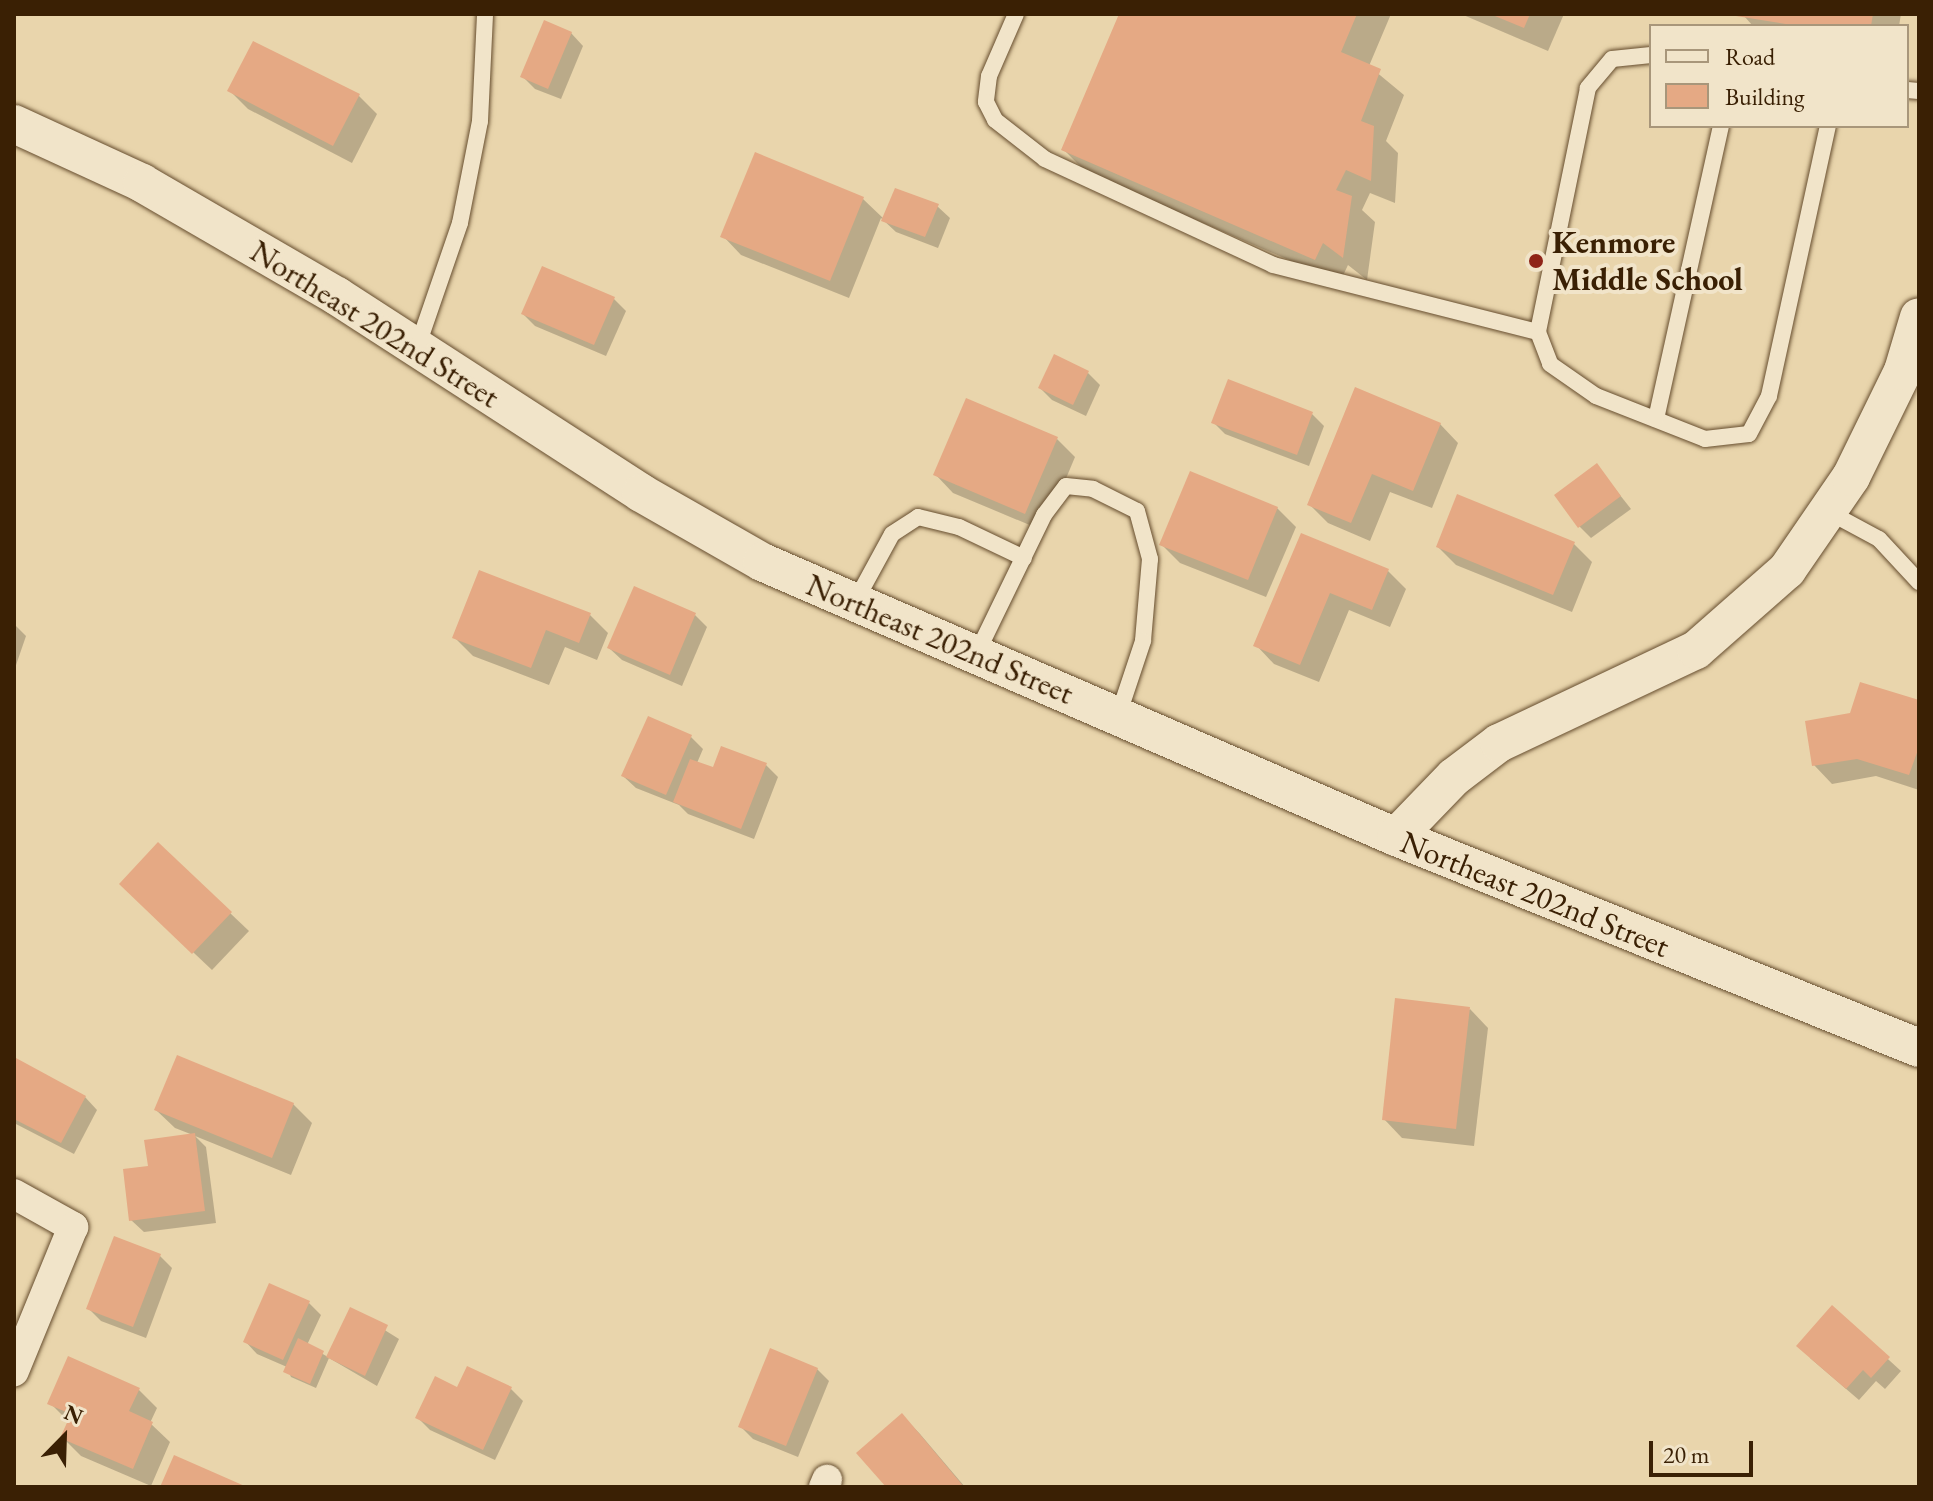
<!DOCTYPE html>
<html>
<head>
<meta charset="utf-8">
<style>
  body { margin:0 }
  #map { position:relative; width:1933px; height:1501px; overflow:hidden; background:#e9d5ac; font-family:"EB Garamond",serif }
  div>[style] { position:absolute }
  .shadow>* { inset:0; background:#0003 }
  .building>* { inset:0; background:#e5a984 }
  .roads { filter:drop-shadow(0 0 2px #664d2e) drop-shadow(0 0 2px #664d2e) }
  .service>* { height:16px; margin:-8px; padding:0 8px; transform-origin:8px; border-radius:8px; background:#f1e4c9 }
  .minor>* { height:30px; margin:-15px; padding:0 15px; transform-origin:15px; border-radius:15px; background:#f1e4c9 }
  .tertiary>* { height:38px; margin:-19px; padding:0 19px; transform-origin:19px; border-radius:19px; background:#f1e4c9 }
  .dots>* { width:22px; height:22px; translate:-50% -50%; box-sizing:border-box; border:4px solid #f1e4c9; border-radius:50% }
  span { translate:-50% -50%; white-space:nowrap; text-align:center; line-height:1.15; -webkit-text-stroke:8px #f1e4c9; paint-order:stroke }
  .poi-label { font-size:32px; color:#3a2004; font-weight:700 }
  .left { translate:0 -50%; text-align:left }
  .street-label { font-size:32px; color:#3a2004 }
  .frame { position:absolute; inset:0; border:16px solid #3a2004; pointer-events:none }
  .legend { position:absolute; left:1649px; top:24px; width:260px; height:104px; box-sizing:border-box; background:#f1e4c9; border:2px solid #a8967a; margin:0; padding:10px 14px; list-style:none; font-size:24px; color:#3a2004 }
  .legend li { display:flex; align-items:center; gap:16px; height:40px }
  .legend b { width:40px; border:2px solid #a8967a }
  .north { position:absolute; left:24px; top:1397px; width:80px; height:80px; -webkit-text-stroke:6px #f1e4c9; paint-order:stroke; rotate:23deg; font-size:22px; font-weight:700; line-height:32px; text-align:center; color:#3a2004 }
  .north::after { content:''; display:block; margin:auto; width:28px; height:36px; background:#3a2004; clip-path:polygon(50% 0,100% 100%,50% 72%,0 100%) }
  .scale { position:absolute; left:1649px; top:1441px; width:104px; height:36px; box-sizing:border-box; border:4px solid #3a2004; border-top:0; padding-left:10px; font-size:24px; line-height:28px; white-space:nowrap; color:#3a2004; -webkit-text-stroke:6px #f1e4c9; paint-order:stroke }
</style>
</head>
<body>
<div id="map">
  <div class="shadow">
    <i style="clip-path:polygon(1122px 14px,1391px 14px,1369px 66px,1404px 95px,1386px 141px,1398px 153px,1395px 203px,1370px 193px,1362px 210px,1375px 222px,1367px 280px,1348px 265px,1340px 282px,1087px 173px,1063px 149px)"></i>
    <i style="clip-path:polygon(1461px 14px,1564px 14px,1548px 51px)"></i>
    <i style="clip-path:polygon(1729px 14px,1901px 14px,1899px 26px,1753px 26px,1744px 16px)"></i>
    <i style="clip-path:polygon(571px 33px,583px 46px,561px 99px,535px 89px,523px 77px)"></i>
    <i style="clip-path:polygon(230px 91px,358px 95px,377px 114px,352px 163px,248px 109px)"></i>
    <i style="clip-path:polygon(863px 199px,884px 219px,937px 206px,950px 218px,938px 248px,896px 232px,881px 218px,849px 298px,741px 255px,723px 236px)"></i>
    <i style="clip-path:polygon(614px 299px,626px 311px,606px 356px,535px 326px,523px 314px)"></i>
    <i style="clip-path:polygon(1088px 373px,1100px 385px,1086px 416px,1052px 400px,1040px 388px)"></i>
    <i style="clip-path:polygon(1312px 414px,1324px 426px,1309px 466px,1225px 434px,1213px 422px)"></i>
    <i style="clip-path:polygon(1440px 424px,1458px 443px,1432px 508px,1390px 492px,1370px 541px,1328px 523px,1310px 505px)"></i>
    <i style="clip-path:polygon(1057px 439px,1075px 457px,1044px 531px,953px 493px,935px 474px)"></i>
    <i style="clip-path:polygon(1597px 466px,1631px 509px,1591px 538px,1579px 526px)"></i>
    <i style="clip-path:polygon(1277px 508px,1296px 527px,1266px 597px,1180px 563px,1162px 545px)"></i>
    <i style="clip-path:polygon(1302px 536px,1388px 571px,1406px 589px,1390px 627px,1349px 610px,1319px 682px,1274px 664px,1256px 645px)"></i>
    <i style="clip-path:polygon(1574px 544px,1592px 562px,1572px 612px,1456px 565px,1438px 547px)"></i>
    <i style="clip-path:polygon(590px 615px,608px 633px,597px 660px,565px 647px,549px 685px,473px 656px,454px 637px)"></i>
    <i style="clip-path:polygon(695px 615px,707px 627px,682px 686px,622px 660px,609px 648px)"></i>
    <i style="clip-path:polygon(14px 624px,26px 636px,14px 671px)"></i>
    <i style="clip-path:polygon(1919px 702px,1919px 790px,1876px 776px,1832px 784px,1814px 765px)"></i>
    <i style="clip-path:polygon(691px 737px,703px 749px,697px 763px,714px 770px,766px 765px,778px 777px,754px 839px,688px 814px,679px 805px,636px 788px,623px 776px)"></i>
    <i style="clip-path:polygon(140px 902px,230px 913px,249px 931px,212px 970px)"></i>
    <i style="clip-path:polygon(1470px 1009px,1488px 1028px,1474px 1146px,1402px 1138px,1384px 1119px)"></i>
    <i style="clip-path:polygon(16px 1061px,85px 1097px,97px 1110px,74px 1154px,14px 1123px)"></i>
    <i style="clip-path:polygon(293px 1104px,312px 1123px,291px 1175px,195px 1136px,206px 1147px,216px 1223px,144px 1232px,131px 1220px,150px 1167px,193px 1135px,175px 1128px,156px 1110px)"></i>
    <i style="clip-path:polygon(160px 1256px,172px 1268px,146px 1338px,101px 1321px,89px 1309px)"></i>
    <i style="clip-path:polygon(309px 1303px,321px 1315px,307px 1345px,328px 1357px,351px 1309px,399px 1339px,377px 1386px,329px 1358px,316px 1388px,291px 1377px,287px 1367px,257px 1354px,245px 1341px)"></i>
    <i style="clip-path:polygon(1832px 1308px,1901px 1371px,1885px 1389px,1876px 1381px,1859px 1400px,1810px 1358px)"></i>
    <i style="clip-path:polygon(817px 1369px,829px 1381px,798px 1457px,753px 1439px,741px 1427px)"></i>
    <i style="clip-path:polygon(138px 1389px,157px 1408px,150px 1423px,170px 1442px,151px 1486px,81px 1456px,63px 1438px,68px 1421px,50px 1403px)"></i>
    <i style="clip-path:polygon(511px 1389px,523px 1401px,495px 1460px,430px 1430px,418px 1418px,458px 1390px)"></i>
    <i style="clip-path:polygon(902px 1415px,920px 1434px,965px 1487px,889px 1487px)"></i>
  </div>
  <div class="building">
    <i style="clip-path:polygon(1119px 14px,1357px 14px,1341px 52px,1381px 69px,1361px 121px,1374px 126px,1371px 181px,1346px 170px,1336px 190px,1352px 196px,1343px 258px,1323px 243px,1315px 260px,1061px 150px)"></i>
    <i style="clip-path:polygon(1490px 14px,1530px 14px,1524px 28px)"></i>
    <i style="clip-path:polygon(1873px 14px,1871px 26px,1798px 26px,1736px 16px)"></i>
    <i style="clip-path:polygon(544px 20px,572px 32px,548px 89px,520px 77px)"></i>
    <i style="clip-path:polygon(253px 41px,360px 94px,333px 146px,227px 91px)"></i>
    <i style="clip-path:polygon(755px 152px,864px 197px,830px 281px,720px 237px)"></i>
    <i style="clip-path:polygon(895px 188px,939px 204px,925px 237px,881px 221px)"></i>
    <i style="clip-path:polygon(542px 266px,615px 297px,594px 345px,521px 314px)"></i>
    <i style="clip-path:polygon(1054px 354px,1089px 371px,1073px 405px,1038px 388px)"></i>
    <i style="clip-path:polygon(1228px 379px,1313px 412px,1297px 455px,1211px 423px)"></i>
    <i style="clip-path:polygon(1355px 387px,1441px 423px,1413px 491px,1372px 474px,1351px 523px,1307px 505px)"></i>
    <i style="clip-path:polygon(966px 398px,1058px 437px,1025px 514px,933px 475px)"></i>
    <i style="clip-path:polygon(1597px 463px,1621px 496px,1578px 528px,1554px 495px)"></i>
    <i style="clip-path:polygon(1190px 471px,1278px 507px,1248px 580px,1159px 545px)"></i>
    <i style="clip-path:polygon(1457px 494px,1575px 542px,1553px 595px,1436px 547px)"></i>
    <i style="clip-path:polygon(1301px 533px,1389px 569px,1372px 610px,1330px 593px,1300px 665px,1253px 646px)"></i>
    <i style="clip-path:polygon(479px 570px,591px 613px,579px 643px,546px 630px,531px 668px,452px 638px)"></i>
    <i style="clip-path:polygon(634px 586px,696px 613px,670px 675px,607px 648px)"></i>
    <i style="clip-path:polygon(1860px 682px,1919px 700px,1919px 747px,1909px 775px,1857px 759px,1812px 766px,1805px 721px,1850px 713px)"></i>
    <i style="clip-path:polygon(648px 716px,692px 735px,666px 795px,621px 776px)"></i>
    <i style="clip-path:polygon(721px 746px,767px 763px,741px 829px,673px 802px,690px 759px,713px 767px)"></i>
    <i style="clip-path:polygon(158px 842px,232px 912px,192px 954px,119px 884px)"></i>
    <i style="clip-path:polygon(1395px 998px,1470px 1007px,1456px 1129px,1382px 1120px)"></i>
    <i style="clip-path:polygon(177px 1055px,294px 1103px,272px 1158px,154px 1110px)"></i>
    <i style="clip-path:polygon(16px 1058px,86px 1096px,61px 1143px,14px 1119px)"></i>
    <i style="clip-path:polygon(195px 1133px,205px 1211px,129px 1221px,123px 1169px,148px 1166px,144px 1140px)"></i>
    <i style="clip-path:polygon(114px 1236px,161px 1254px,133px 1327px,86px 1309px)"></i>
    <i style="clip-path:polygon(269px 1283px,310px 1301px,283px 1360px,243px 1342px)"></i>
    <i style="clip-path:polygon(1832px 1305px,1890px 1357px,1871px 1378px,1863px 1370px,1846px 1389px,1796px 1346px)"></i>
    <i style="clip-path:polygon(350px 1307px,388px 1325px,365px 1376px,326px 1357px)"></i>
    <i style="clip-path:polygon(298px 1338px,324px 1351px,310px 1384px,283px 1372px)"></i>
    <i style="clip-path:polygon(770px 1348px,818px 1368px,786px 1446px,738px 1427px)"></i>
    <i style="clip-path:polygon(68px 1356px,140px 1388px,129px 1411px,153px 1422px,133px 1469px,60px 1438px,71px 1414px,47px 1404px)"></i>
    <i style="clip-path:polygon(467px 1366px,512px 1387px,483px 1450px,415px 1418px,435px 1376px,457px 1387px)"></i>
    <i style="clip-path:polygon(902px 1413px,964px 1487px,886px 1487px,856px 1453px)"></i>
    <i style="clip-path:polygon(174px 1455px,247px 1487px,160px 1487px)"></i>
  </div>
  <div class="roads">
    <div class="service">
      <i style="left:1016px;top:14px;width:68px;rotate:113.5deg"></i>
      <i style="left:989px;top:76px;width:26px;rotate:97deg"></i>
      <i style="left:986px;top:102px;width:20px;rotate:63deg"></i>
      <i style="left:995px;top:120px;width:63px;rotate:38deg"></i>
      <i style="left:1045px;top:159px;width:251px;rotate:24.9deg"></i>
      <i style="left:1273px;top:265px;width:273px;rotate:14.2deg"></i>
      <i style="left:1651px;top:55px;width:39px;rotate:174deg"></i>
      <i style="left:1612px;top:59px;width:38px;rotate:130deg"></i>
      <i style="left:1588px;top:88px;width:249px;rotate:101.6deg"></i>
      <i style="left:1538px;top:332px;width:34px;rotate:69deg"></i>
      <i style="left:1550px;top:364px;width:56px;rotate:34.8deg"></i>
      <i style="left:1596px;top:396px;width:117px;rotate:21.5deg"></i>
      <i style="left:1705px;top:439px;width:44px;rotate:-6.5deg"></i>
      <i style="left:1749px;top:434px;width:43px;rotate:-62.2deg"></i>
      <i style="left:1769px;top:396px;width:276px;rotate:-77.7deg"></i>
      <i style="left:1907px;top:90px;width:12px;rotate:5deg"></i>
      <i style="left:417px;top:348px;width:132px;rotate:-71deg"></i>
      <i style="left:460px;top:223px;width:104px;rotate:-78.9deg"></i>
      <i style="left:480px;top:121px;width:107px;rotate:-87.3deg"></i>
      <i style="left:1656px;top:419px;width:300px;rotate:-77.5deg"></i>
      <i style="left:1827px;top:511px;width:59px;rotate:28.3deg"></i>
      <i style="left:1879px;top:539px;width:59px;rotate:47.1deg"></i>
      <i style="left:855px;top:602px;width:77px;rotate:-61.4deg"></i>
      <i style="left:892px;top:534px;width:31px;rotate:-33deg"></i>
      <i style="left:918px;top:517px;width:42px;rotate:13.7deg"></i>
      <i style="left:959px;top:527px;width:72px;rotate:25.5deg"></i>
      <i style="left:976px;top:655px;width:156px;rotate:-64.1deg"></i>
      <i style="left:1044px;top:515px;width:36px;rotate:-53deg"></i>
      <i style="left:1066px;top:486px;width:27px;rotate:6deg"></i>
      <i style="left:1093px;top:489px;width:49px;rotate:26.6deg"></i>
      <i style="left:1137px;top:511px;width:50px;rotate:74.8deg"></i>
      <i style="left:1150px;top:559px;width:82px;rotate:94.9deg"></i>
      <i style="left:1143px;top:641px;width:79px;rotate:108.4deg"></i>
    </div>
    <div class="minor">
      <i style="left:14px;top:1194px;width:68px;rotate:29.2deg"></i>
      <i style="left:73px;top:1227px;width:156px;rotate:112.3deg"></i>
      <i style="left:824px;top:1487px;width:8px;rotate:-67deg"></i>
    </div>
    <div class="tertiary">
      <i style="left:14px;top:124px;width:141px;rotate:24.7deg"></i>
      <i style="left:142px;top:183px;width:225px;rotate:30.1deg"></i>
      <i style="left:337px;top:296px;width:362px;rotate:32.9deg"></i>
      <i style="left:641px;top:493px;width:139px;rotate:29.7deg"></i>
      <i style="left:762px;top:562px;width:691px;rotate:23.45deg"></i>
      <i style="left:1396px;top:837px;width:564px;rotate:21.97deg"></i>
      <i style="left:1396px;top:837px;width:83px;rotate:-46deg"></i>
      <i style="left:1454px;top:777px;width:56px;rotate:-37.1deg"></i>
      <i style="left:1499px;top:743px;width:218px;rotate:-25.3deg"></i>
      <i style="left:1696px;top:650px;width:121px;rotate:-41.3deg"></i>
      <i style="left:1787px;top:570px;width:113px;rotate:-55.5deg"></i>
      <i style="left:1851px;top:477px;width:118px;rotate:-63.9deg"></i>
      <i style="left:1903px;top:371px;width:56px;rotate:-73.5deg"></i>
    </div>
  </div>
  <div class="dots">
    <i style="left:1536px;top:261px;background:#8f2418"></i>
  </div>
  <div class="poi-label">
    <span class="left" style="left:1552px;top:261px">Kenmore<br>Middle School</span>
  </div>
  <div class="street-label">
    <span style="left:375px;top:324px;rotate:32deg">Northeast 202nd Street</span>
    <span style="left:940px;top:639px;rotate:23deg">Northeast 202nd Street</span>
    <span style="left:1535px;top:894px;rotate:22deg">Northeast 202nd Street</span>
  </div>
  <div class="frame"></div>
  <ul class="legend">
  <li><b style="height:10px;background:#f1e4c9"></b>Road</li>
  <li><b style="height:22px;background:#e5a984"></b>Building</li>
  </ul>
  <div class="north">N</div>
  <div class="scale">20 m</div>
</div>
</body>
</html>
